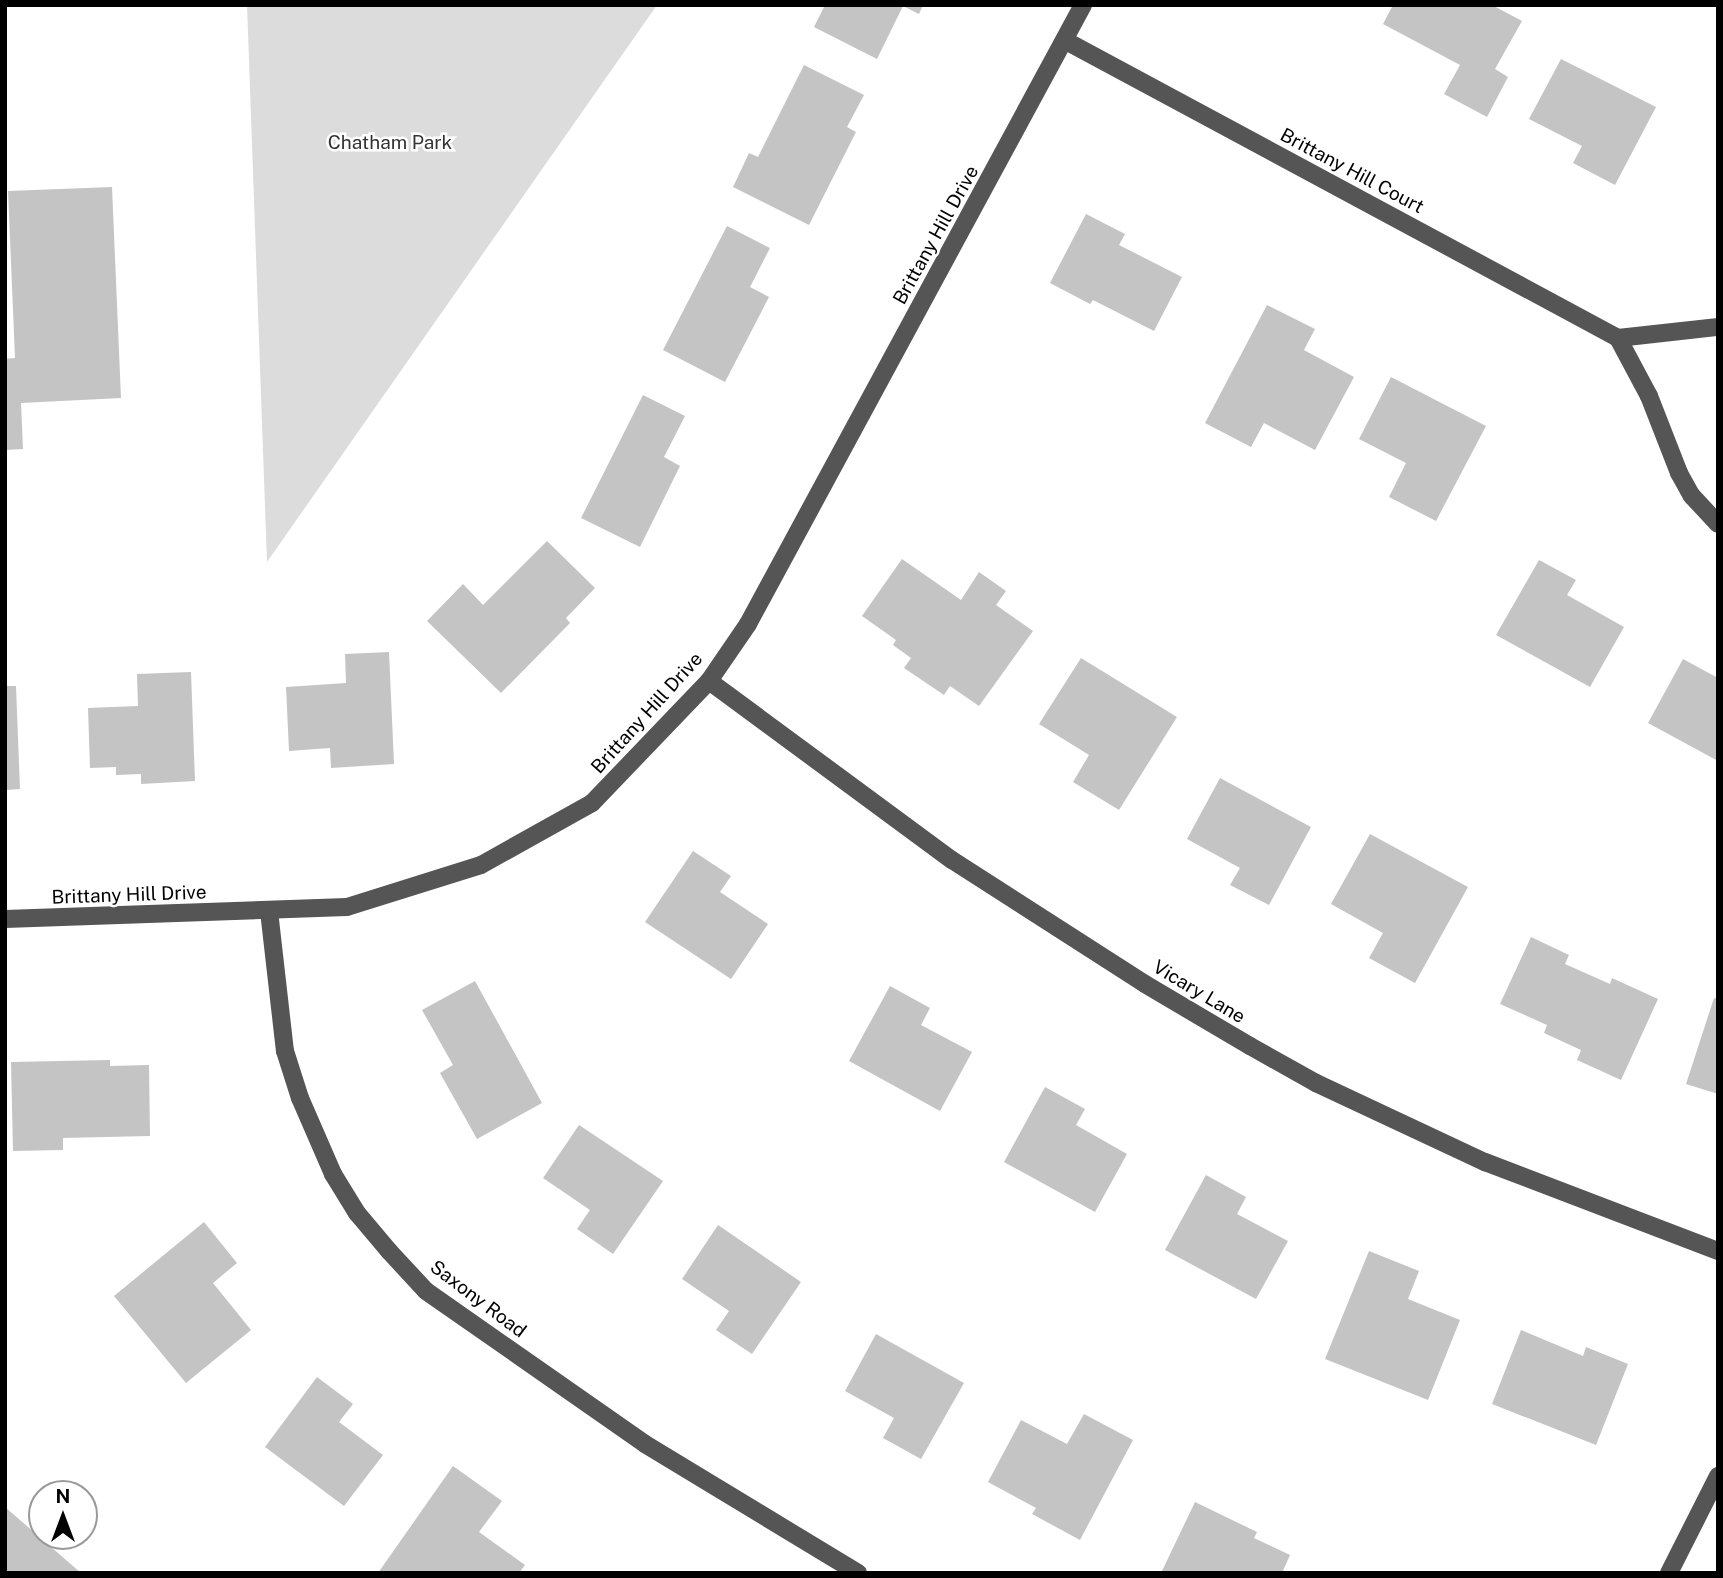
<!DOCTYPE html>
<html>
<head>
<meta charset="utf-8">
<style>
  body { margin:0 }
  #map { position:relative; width:1723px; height:1578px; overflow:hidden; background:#fff; font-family:"Public Sans",sans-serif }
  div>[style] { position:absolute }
  .green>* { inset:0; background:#dcdcdc }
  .building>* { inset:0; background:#c4c4c4 }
  .minor>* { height:18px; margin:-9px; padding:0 9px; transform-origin:9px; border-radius:9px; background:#555 }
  span { translate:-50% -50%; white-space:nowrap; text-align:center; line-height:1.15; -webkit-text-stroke:5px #fff; paint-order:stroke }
  .park-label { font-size:19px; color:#333 }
  .street-label { font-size:19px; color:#000 }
  .frame { position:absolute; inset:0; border:7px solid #000; pointer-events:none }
  .north { position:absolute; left:28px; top:1480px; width:70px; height:70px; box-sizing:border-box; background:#fff; border:2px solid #999; border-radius:50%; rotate:0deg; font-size:19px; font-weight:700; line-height:28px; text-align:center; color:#000 }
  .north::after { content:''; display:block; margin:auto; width:24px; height:32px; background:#000; clip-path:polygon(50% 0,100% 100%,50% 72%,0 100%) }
</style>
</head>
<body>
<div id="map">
  <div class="green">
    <i style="clip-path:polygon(247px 5px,657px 5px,267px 562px)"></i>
  </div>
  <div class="building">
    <i style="clip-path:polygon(825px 5px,923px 5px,919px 14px,903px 6px,877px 59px,814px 27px)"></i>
    <i style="clip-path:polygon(1393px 5px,1492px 5px,1522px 21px,1495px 69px,1508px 77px,1487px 117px,1444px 94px,1460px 65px,1383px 24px)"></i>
    <i style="clip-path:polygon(1561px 59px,1656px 107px,1615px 185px,1573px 163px,1582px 146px,1529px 119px)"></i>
    <i style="clip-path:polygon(804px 65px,864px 95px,847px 127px,856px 132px,809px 225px,733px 187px,749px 153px,758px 157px)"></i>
    <i style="clip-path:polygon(112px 187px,121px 398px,21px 403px,23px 449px,5px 450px,5px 359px,15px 358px,8px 191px)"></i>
    <i style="clip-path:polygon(1086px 214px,1125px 234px,1119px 245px,1182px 277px,1154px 331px,1093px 300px,1090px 304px,1050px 283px)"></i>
    <i style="clip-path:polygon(727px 226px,770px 248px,750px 287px,769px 297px,725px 382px,663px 350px)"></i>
    <i style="clip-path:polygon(1267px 305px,1315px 329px,1304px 350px,1354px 377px,1315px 450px,1264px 423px,1251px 447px,1205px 423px)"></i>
    <i style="clip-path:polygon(1391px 377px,1486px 426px,1436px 521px,1389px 497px,1406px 463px,1359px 439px)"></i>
    <i style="clip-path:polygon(643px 395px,685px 416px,664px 457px,680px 466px,640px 547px,581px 518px)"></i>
    <i style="clip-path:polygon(547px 541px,595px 588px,566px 618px,570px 623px,501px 693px,427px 621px,463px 584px,483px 605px)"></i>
    <i style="clip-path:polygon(902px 559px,961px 600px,979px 572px,1006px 591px,996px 605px,1033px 631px,979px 706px,950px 686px,944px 695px,904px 668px,911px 658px,893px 645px,896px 640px,862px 616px)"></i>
    <i style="clip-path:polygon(1539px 560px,1576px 580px,1567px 595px,1624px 627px,1590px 687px,1496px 635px)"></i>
    <i style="clip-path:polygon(389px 652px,394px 764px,331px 768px,330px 748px,289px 751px,286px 687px,346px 683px,345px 654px)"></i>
    <i style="clip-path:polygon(1081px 658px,1177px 717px,1119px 810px,1073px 782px,1089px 755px,1039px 724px)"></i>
    <i style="clip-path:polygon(1683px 659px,1718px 678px,1718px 761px,1648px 723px)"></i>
    <i style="clip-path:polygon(191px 672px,195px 781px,141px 784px,141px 774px,116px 775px,116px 767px,90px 768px,88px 708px,138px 706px,137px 674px)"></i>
    <i style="clip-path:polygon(5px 686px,16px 686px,20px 789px,5px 790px)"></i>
    <i style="clip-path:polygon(1220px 778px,1311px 827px,1269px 905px,1230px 885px,1240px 868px,1187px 839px)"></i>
    <i style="clip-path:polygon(1370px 834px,1468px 887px,1415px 983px,1369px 958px,1383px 933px,1331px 904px)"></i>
    <i style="clip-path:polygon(693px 851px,731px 876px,720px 892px,768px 924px,731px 979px,645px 922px)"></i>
    <i style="clip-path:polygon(1531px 937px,1569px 955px,1565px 964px,1610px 984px,1612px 978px,1658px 999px,1621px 1080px,1577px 1060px,1581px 1050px,1544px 1033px,1547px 1025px,1500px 1004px)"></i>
    <i style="clip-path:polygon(475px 981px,542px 1103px,477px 1139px,440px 1073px,453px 1065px,422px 1010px)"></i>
    <i style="clip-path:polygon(890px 986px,930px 1008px,921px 1025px,972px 1052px,940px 1111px,849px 1061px)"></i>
    <i style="clip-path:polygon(1714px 998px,1718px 999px,1718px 1094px,1686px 1084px)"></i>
    <i style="clip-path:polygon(110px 1060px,110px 1066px,149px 1065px,150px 1136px,63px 1138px,63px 1150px,13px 1151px,11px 1062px)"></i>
    <i style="clip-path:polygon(1045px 1087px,1085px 1109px,1076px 1125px,1127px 1154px,1095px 1212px,1004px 1162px)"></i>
    <i style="clip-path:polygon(579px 1125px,663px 1181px,613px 1254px,577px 1229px,590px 1210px,543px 1178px)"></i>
    <i style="clip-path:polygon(1206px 1175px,1246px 1197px,1237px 1214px,1288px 1241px,1256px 1299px,1165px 1250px)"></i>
    <i style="clip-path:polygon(204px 1222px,237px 1263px,213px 1283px,251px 1330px,186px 1383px,114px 1296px)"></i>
    <i style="clip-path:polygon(718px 1225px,801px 1282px,752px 1354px,716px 1330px,729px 1311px,682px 1279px)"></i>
    <i style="clip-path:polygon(1369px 1251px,1419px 1271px,1408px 1299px,1460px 1320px,1428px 1400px,1325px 1359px)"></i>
    <i style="clip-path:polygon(1521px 1330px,1583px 1356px,1586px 1347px,1628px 1364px,1596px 1445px,1492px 1404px)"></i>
    <i style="clip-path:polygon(876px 1334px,964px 1383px,921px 1459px,883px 1438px,894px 1418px,845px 1391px)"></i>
    <i style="clip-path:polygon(317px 1377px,353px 1404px,339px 1422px,383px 1455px,344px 1506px,265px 1447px)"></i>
    <i style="clip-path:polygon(1084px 1414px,1133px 1440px,1080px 1540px,1032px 1514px,1036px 1508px,988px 1482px,1021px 1420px,1067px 1444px)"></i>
    <i style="clip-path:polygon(453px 1466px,502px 1501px,479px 1532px,525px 1565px,519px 1573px,378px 1573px)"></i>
    <i style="clip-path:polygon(1195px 1502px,1257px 1532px,1254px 1538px,1290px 1555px,1282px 1573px,1161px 1573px)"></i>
    <i style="clip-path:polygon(5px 1507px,81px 1573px,5px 1573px)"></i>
  </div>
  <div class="minor">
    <i style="left:1066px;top:41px;width:627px;rotate:28.28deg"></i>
    <i style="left:1618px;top:338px;width:66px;rotate:61.9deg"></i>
    <i style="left:1649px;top:396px;width:83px;rotate:68.7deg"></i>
    <i style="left:1679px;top:473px;width:26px;rotate:61deg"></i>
    <i style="left:1692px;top:496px;width:38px;rotate:47deg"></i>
    <i style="left:1618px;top:338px;width:101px;rotate:-6.3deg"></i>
    <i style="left:709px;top:681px;width:302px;rotate:36.4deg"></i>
    <i style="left:952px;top:860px;width:229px;rotate:32.7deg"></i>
    <i style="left:1145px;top:984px;width:122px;rotate:30.6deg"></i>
    <i style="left:1250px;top:1046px;width:76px;rotate:29.3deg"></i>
    <i style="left:1316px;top:1083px;width:187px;rotate:25.1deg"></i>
    <i style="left:1485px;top:1162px;width:249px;rotate:20.9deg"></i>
    <i style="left:269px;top:911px;width:141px;rotate:83.5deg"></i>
    <i style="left:285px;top:1051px;width:49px;rotate:72.3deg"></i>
    <i style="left:300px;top:1098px;width:83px;rotate:66.5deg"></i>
    <i style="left:333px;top:1174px;width:46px;rotate:58.4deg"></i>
    <i style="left:357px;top:1213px;width:50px;rotate:49.9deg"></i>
    <i style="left:389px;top:1251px;width:54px;rotate:47.2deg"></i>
    <i style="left:426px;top:1291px;width:267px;rotate:34.9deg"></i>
    <i style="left:645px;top:1444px;width:249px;rotate:31.2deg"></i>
    <i style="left:5px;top:919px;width:342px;rotate:-2deg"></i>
    <i style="left:347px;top:907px;width:140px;rotate:-17.4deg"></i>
    <i style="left:481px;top:865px;width:127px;rotate:-29.2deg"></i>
    <i style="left:592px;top:803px;width:169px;rotate:-46.2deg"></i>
    <i style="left:709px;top:681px;width:69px;rotate:-55.6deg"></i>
    <i style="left:748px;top:624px;width:704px;rotate:-61.58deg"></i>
    <i style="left:1669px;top:1573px;width:109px;rotate:-63.2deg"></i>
  </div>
  <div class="park-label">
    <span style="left:390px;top:143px">Chatham Park</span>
  </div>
  <div class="street-label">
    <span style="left:1352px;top:171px;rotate:28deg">Brittany Hill Court</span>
    <span style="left:936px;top:235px;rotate:-61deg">Brittany Hill Drive</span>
    <span style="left:647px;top:713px;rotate:-48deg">Brittany Hill Drive</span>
    <span style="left:129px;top:895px;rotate:-2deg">Brittany Hill Drive</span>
    <span style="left:1199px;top:992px;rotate:31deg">Vicary Lane</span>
    <span style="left:478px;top:1299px;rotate:37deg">Saxony Road</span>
  </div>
  <div class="frame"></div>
  <div class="north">N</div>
</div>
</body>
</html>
